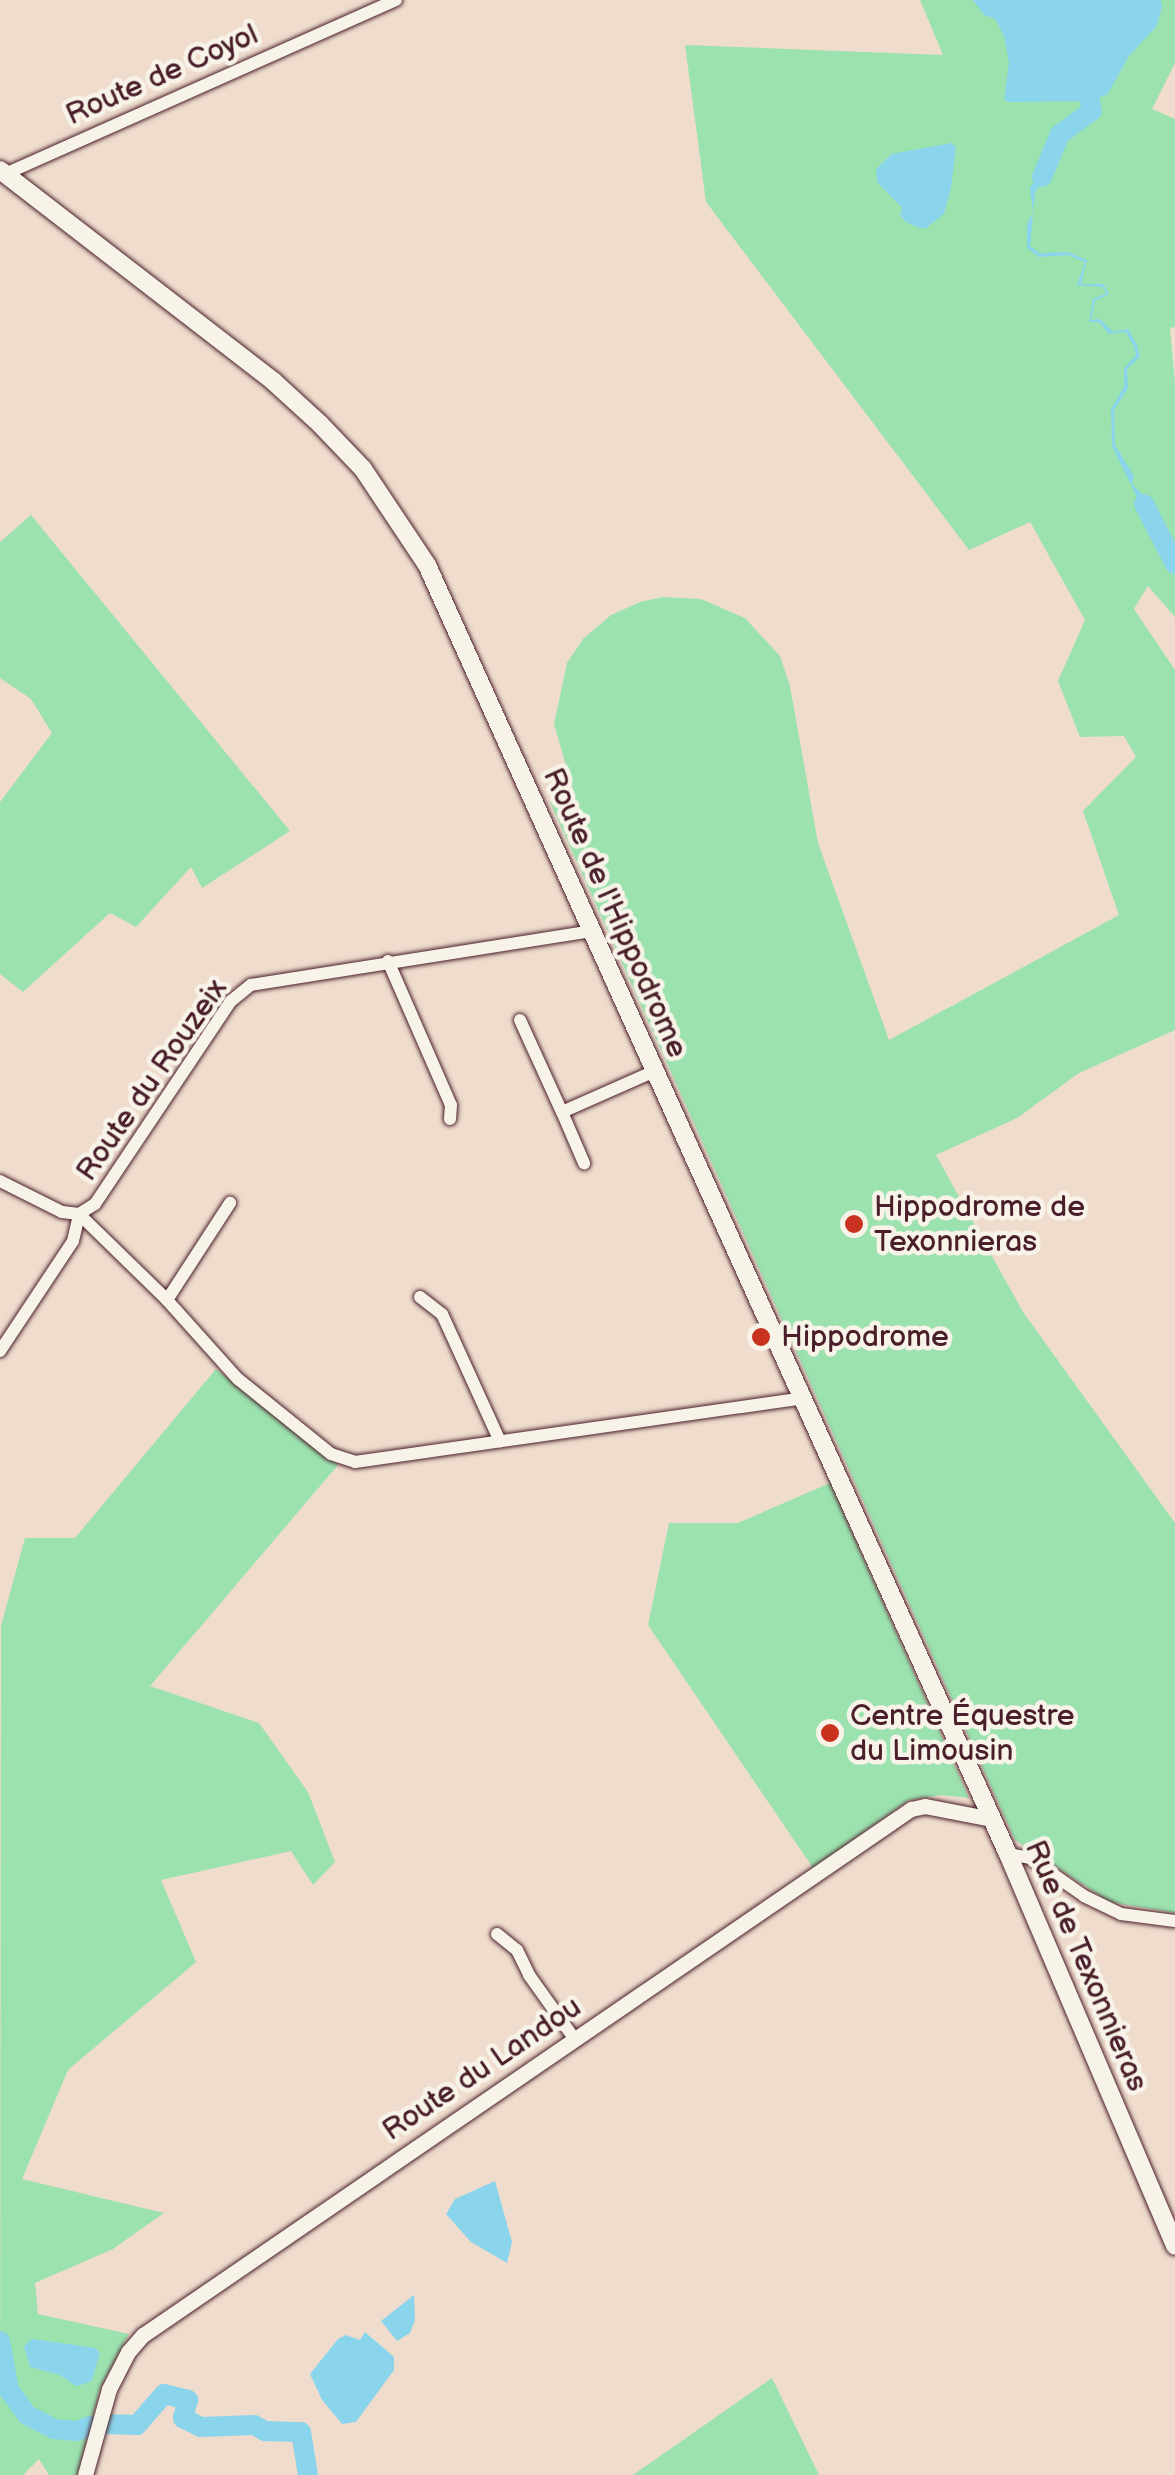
<!DOCTYPE html>
<html>
<head>
<meta charset="utf-8">
<style>
  body { margin:0 }
  #map { position:relative; width:1175px; height:2475px; overflow:hidden; background:#efdccd; font-family:"Balsamiq Sans",sans-serif }
  div>[style] { position:absolute }
  .green>* { inset:0; background:#9ce2af }
  .water>* { inset:0; background:#8ad5eb }
  .river>* { height:20px; margin:-10px; padding:0 10px; transform-origin:10px; border-radius:10px; background:#8ad5eb }
  .roads { filter:drop-shadow(0 0 2px #4a1f2b) drop-shadow(0 0 2px #4a1f2b) }
  .minor>* { height:12px; margin:-6px; padding:0 6px; transform-origin:6px; border-radius:6px; background:#f7f3e8 }
  .tertiary>* { height:15px; margin:-7.5px; padding:0 7.5px; transform-origin:7.5px; border-radius:7.5px; background:#f7f3e8 }
  .secondary>* { height:18px; margin:-9px; padding:0 9px; transform-origin:9px; border-radius:9px; background:#f7f3e8 }
  .dots>* { width:28px; height:28px; translate:-50% -50%; box-sizing:border-box; border:5px solid #f7f3e8; border-radius:50% }
  span { translate:-50% -50%; white-space:nowrap; text-align:center; line-height:1.15; -webkit-text-stroke:9px #f7f3e8; paint-order:stroke }
  .street-label { font-size:30px; color:#4a1f2b }
  .poi-label { font-size:30px; color:#4a1f2b }
  .left { translate:0 -50%; text-align:left }
</style>
</head>
<body>
<div id="map">
  <div class="green">
    <i style="clip-path:polygon(920px 0,1175px 0,1175px 63px,1152px 109px,1175px 119px,1175px 327px,1170px 328px,1175px 381px,1175px 617px,1148px 586px,1134px 609px,1175px 670px,1175px 1030px,1079px 1073px,1017px 1118px,936px 1155px,1023px 1312px,1175px 1523px,1175px 1913px,1110px 1902px,1015px 1840px,550px 802px,574px 793px,554px 724px,567px 663px,583px 639px,611px 615px,640px 602px,663px 597px,701px 599px,745px 618px,780px 656px,790px 686px,818px 843px,889px 1040px,1119px 915px,1083px 811px,1136px 757px,1124px 736px,1080px 737px,1058px 681px,1085px 620px,1030px 522px,969px 550px,706px 202px,685px 45px,943px 55px)"></i>
    <i style="clip-path:polygon(31px 515px,290px 831px,202px 888px,191px 867px,136px 927px,110px 913px,23px 992px,0 974px,0 802px,52px 733px,31px 699px,0 678px,0 542px)"></i>
    <i style="clip-path:polygon(216px 1369px,338px 1465px,150px 1686px,259px 1723px,308px 1792px,335px 1862px,313px 1885px,291px 1851px,161px 1880px,196px 1962px,68px 2070px,22px 2179px,164px 2213px,113px 2249px,35px 2283px,38px 2314px,129px 2334px,100px 2388px,77px 2475px,49px 2475px,39px 2459px,23px 2475px,0 2475px,1px 1626px,25px 1538px,75px 1538px)"></i>
    <i style="clip-path:polygon(830px 1483px,969px 1798px,941px 1795px,909px 1800px,813px 1868px,648px 1625px,669px 1523px,738px 1523px)"></i>
    <i style="clip-path:polygon(772px 2378px,819px 2475px,633px 2475px)"></i>
  </div>
  <div class="water">
    <i style="clip-path:polygon(973px 0,1161px 0,1162px 8px,1156px 27px,1129px 56px,1107px 95px,1088px 101px,1010px 102px,1004px 100px,1009px 62px,1004px 36px,995px 19px,984px 15px)"></i>
    <i style="clip-path:polygon(1087px 109px,1097px 112px,1062px 135px,1054px 162px,1035px 193px,1030px 246px,1039px 253px,1068px 252px,1087px 260px,1081px 284px,1103px 284px,1109px 294px,1095px 301px,1091px 320px,1100px 319px,1113px 332px,1128px 329px,1137px 345px,1140px 357px,1127px 369px,1128px 388px,1114px 410px,1115px 445px,1134px 476px,1132px 484px,1141px 493px,1152px 528px,1112px 446px,1111px 409px,1124px 387px,1124px 368px,1136px 355px,1134px 347px,1126px 332px,1109px 334px,1099px 322px,1089px 322px,1093px 299px,1106px 293px,1103px 287px,1077px 285px,1085px 262px,1068px 255px,1039px 257px,1027px 248px,1027px 224px,1033px 212px,1030px 188px,1053px 154px,1050px 149px,1056px 134px,1083px 117px)"></i>
    <i style="clip-path:polygon(951px 143px,956px 147px,951px 188px,944px 214px,926px 228px,919px 228px,906px 222px,900px 215px,902px 208px,877px 182px,876px 169px,892px 154px)"></i>
    <i style="clip-path:polygon(495px 2181px,512px 2242px,507px 2263px,471px 2242px,446px 2214px,455px 2199px)"></i>
    <i style="clip-path:polygon(414px 2295px,415px 2320px,410px 2333px,397px 2341px,381px 2321px)"></i>
    <i style="clip-path:polygon(365px 2332px,394px 2357px,394px 2370px,356px 2422px,342px 2424px,322px 2400px,310px 2374px,338px 2339px,346px 2335px,360px 2340px)"></i>
    <i style="clip-path:polygon(32px 2339px,96px 2348px,100px 2354px,91px 2382px,76px 2386px,60px 2375px,30px 2367px,24px 2346px)"></i>
  </div>
  <div class="river">
    <i style="left:1042px;top:177px;width:47px;rotate:-67.3deg"></i>
    <i style="left:1060px;top:134px;width:39px;rotate:-36deg"></i>
    <i style="left:1092px;top:111px;width:38px;rotate:-102deg"></i>
    <i style="left:1144px;top:504px;width:68px;rotate:62.7deg"></i>
    <i style="left:0;top:2341px;width:50px;rotate:79.6deg"></i>
    <i style="left:9px;top:2390px;width:31px;rotate:54deg"></i>
    <i style="left:27px;top:2415px;width:30px;rotate:27deg"></i>
    <i style="left:54px;top:2429px;width:23px;rotate:5deg"></i>
    <i style="left:77px;top:2431px;width:14px;rotate:-21deg"></i>
    <i style="left:105px;top:2424px;width:32px;rotate:2deg"></i>
    <i style="left:137px;top:2425px;width:41px;rotate:-48.9deg"></i>
    <i style="left:164px;top:2394px;width:25px;rotate:14deg"></i>
    <i style="left:188px;top:2400px;width:19px;rotate:106deg"></i>
    <i style="left:183px;top:2418px;width:20px;rotate:27deg"></i>
    <i style="left:201px;top:2427px;width:53px;rotate:-2.2deg"></i>
    <i style="left:254px;top:2425px;width:13px;rotate:29deg"></i>
    <i style="left:265px;top:2431px;width:36px;rotate:2deg"></i>
    <i style="left:301px;top:2432px;width:44px;rotate:80.8deg"></i>
  </div>
  <div class="roads">
    <div class="minor">
      <i style="left:5px;top:174px;width:428px;rotate:-24deg"></i>
      <i style="left:388px;top:961px;width:157px;rotate:66.4deg"></i>
      <i style="left:451px;top:1105px;width:14px;rotate:94deg"></i>
      <i style="left:520px;top:1020px;width:101px;rotate:65.5deg"></i>
      <i style="left:562px;top:1112px;width:102px;rotate:-23.8deg"></i>
      <i style="left:562px;top:1112px;width:56px;rotate:66.7deg"></i>
      <i style="left:0;top:1181px;width:69px;rotate:26.6deg"></i>
      <i style="left:62px;top:1212px;width:17px;rotate:7deg"></i>
      <i style="left:79px;top:1214px;width:19px;rotate:-32deg"></i>
      <i style="left:95px;top:1204px;width:244px;rotate:-56.2deg"></i>
      <i style="left:231px;top:1001px;width:26px;rotate:-39deg"></i>
      <i style="left:251px;top:985px;width:345px;rotate:-9deg"></i>
      <i style="left:79px;top:1214px;width:123px;rotate:44.3deg"></i>
      <i style="left:167px;top:1300px;width:106px;rotate:48.1deg"></i>
      <i style="left:238px;top:1379px;width:119px;rotate:38.9deg"></i>
      <i style="left:331px;top:1454px;width:25px;rotate:18deg"></i>
      <i style="left:355px;top:1462px;width:454px;rotate:-8.1deg"></i>
      <i style="left:420px;top:1297px;width:28px;rotate:38deg"></i>
      <i style="left:442px;top:1314px;width:140px;rotate:65.5deg"></i>
      <i style="left:167px;top:1300px;width:116px;rotate:-57deg"></i>
      <i style="left:0;top:1351px;width:132px;rotate:-56.4deg"></i>
      <i style="left:73px;top:1241px;width:28px;rotate:-77deg"></i>
      <i style="left:1008px;top:1854px;width:22px;rotate:10deg"></i>
      <i style="left:1030px;top:1858px;width:66px;rotate:35.1deg"></i>
      <i style="left:1084px;top:1896px;width:41px;rotate:25.9deg"></i>
      <i style="left:1121px;top:1914px;width:54px;rotate:7.4deg"></i>
      <i style="left:497px;top:1934px;width:26px;rotate:39deg"></i>
      <i style="left:517px;top:1950px;width:28px;rotate:64deg"></i>
      <i style="left:529px;top:1975px;width:77px;rotate:54.5deg"></i>
    </div>
    <div class="tertiary">
      <i style="left:85px;top:2475px;width:89px;rotate:-74.4deg"></i>
      <i style="left:109px;top:2389px;width:42px;rotate:-62.8deg"></i>
      <i style="left:128px;top:2352px;width:23px;rotate:-49deg"></i>
      <i style="left:143px;top:2335px;width:931px;rotate:-34.41deg"></i>
      <i style="left:911px;top:1809px;width:14px;rotate:-12deg"></i>
      <i style="left:925px;top:1806px;width:68px;rotate:11deg"></i>
    </div>
    <div class="secondary">
      <i style="left:0;top:170px;width:345px;rotate:37.7deg"></i>
      <i style="left:273px;top:381px;width:64px;rotate:42.5deg"></i>
      <i style="left:320px;top:424px;width:62px;rotate:46.3deg"></i>
      <i style="left:363px;top:469px;width:115px;rotate:56.3deg"></i>
      <i style="left:427px;top:565px;width:1414px;rotate:65.74deg"></i>
      <i style="left:1008px;top:1854px;width:426px;rotate:66.9deg"></i>
    </div>
  </div>
  <div class="dots">
    <i style="left:854px;top:1224px;background:#c8321e"></i>
    <i style="left:761px;top:1337px;background:#c8321e"></i>
    <i style="left:830px;top:1733px;background:#c8321e"></i>
  </div>
  <div class="street-label">
    <span style="left:162px;top:75px;rotate:-24deg">Route de Coyol</span>
    <span style="left:615px;top:913px;rotate:66deg">Route de l'Hippodrome</span>
    <span style="left:152px;top:1080px;rotate:-55deg">Route du Rouzeix</span>
    <span style="left:1086px;top:1966px;rotate:67deg">Rue de Texonnieras</span>
    <span style="left:482px;top:2069px;rotate:-34deg">Route du Landou</span>
  </div>
  <div class="poi-label">
    <span class="left" style="left:874px;top:1224px">Hippodrome de<br>Texonnieras</span>
    <span class="left" style="left:781px;top:1337px">Hippodrome</span>
    <span class="left" style="left:850px;top:1733px">Centre Équestre<br>du Limousin</span>
  </div>
</div>
</body>
</html>
